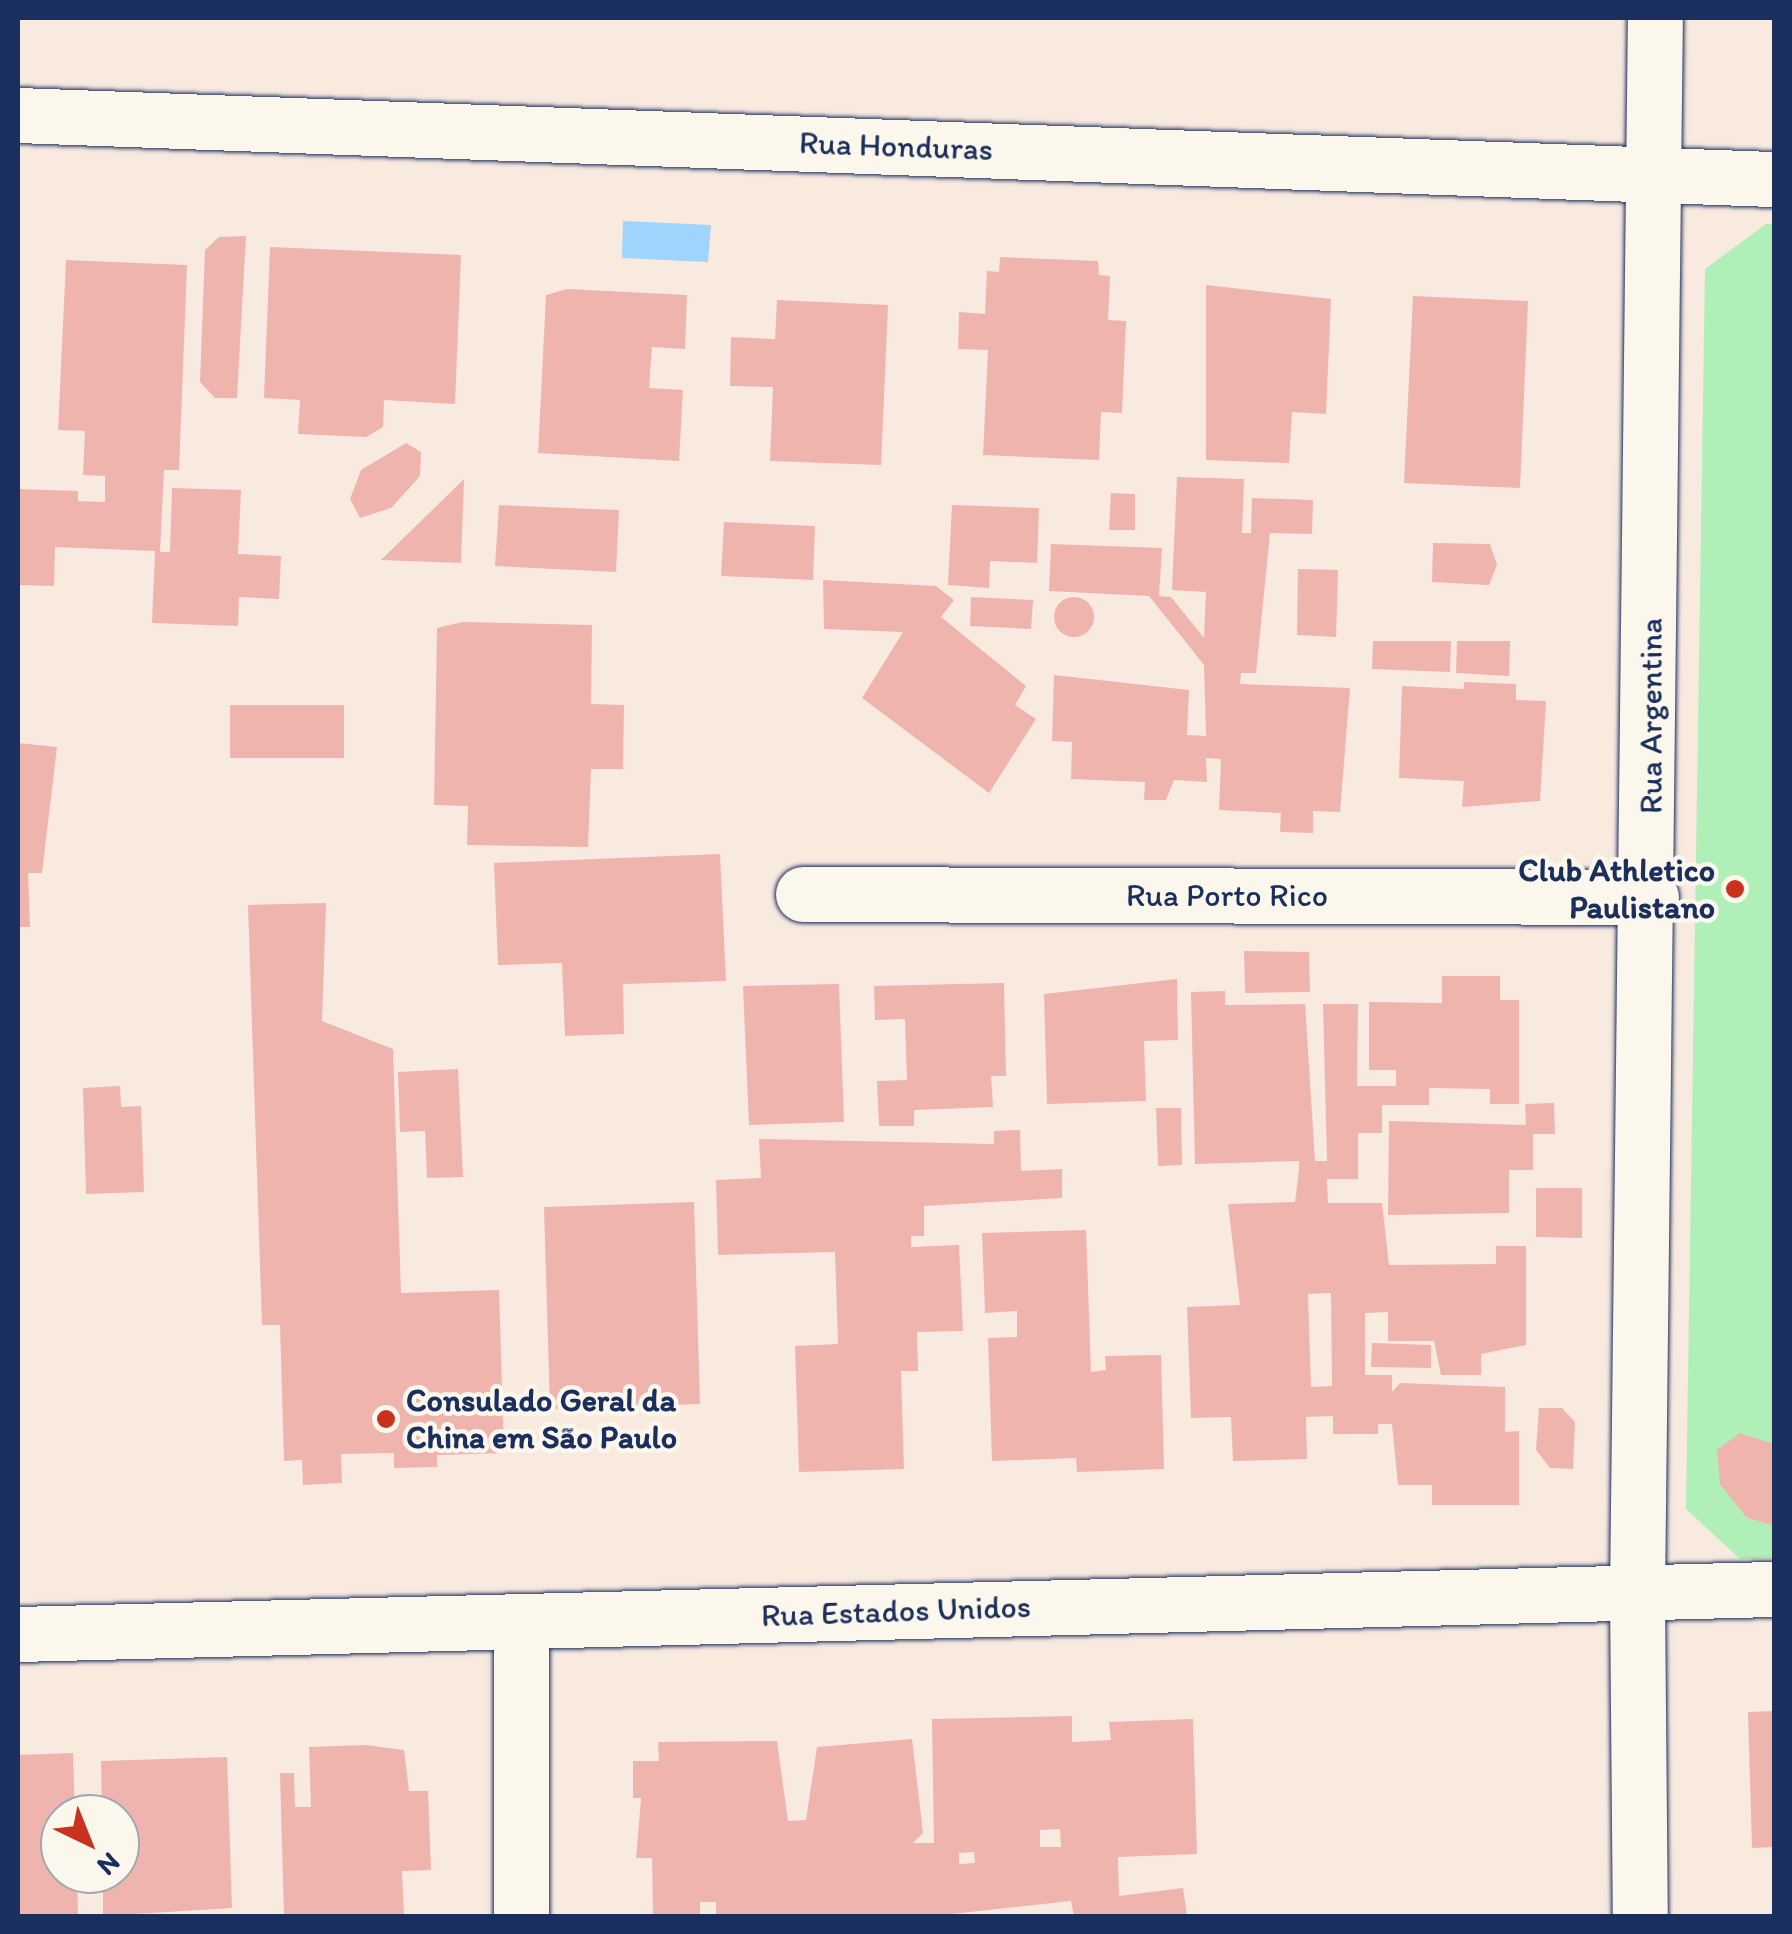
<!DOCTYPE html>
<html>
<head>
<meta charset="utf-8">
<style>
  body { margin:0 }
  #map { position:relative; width:1792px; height:1934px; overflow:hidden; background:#f9eae0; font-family:Itim,sans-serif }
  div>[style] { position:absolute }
  .green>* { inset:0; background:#b0efb7 }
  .water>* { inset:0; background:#9fd5fd }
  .building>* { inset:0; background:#f0b4af }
  .round { border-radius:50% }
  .roads { filter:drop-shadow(0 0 2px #1b2f5e) drop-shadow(0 0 2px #1b2f5e) }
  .street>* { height:55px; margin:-27.5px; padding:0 27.5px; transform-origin:27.5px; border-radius:27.5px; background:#fbf7ec }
  .secondary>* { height:55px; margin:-27.5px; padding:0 27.5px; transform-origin:27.5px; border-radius:27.5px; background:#fbf7ec }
  .dots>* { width:28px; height:28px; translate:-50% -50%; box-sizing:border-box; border:5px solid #fbf7ec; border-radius:50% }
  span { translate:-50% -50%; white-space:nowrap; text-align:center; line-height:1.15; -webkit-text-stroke:9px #fbf7ec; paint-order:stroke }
  .street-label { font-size:32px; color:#1b2f5e }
  .poi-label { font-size:32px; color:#1b2f5e; font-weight:700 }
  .right { translate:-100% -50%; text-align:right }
  .left { translate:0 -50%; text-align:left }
  .frame { position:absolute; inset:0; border:20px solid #1b2f5e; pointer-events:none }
  .north { position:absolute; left:40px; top:1794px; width:100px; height:100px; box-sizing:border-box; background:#fbf7ec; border:2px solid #a1a7b3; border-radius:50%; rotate:137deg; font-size:28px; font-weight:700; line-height:40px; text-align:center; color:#1b2f5e }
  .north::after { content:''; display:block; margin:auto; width:35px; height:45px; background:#c8321e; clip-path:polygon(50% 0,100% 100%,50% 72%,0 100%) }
</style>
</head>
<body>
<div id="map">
  <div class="green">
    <i style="clip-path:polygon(1766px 224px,1774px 224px,1774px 1558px,1740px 1559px,1686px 1509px,1705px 269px)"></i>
  </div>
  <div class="water">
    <i style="clip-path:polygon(623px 221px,711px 225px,708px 262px,622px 258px)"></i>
  </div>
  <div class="building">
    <i style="clip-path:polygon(246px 236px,237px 398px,215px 398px,200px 382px,205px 250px,219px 237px)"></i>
    <i style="clip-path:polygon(270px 247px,461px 255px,455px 404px,384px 400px,383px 427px,366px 437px,298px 434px,300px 400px,264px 398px)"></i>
    <i style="clip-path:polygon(1000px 257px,1098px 261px,1099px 275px,1110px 276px,1108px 320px,1126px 321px,1122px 413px,1101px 412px,1099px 460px,983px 455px,988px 350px,958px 349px,959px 312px,985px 314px,987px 271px,999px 272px)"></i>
    <i style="clip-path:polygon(66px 260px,187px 265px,179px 470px,164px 470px,160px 552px,170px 552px,172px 488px,241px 490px,238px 554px,281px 556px,279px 599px,239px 597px,238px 626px,152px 623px,155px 551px,55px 547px,54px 586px,18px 585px,18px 489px,78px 491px,78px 501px,105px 502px,105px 476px,83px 475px,85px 431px,58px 430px)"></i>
    <i style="clip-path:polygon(1206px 285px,1331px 299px,1326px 414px,1292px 412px,1289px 463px,1206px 460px)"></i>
    <i style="clip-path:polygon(567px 289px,687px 295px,685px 349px,652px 347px,649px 388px,683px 390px,679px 461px,538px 453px,546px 295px)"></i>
    <i style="clip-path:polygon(1413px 296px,1528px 301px,1520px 488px,1404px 483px)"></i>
    <i style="clip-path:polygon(777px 300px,888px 305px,881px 465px,770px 461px,773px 387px,730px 386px,731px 337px,775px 339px)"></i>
    <i style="clip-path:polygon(406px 443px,421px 452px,420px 476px,391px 508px,360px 518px,350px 499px,361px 470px)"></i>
    <i style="clip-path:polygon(1177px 477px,1244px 479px,1242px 533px,1251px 533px,1252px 498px,1313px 500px,1312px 534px,1270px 533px,1256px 673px,1241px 673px,1240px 684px,1350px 688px,1340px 812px,1313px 811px,1313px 833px,1280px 832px,1281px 813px,1219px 810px,1221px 759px,1206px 758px,1207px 782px,1174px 780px,1166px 800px,1144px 800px,1145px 782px,1071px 779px,1072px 742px,1052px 741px,1054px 675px,1189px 690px,1187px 735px,1206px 736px,1204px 665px,1149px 596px,1049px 591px,1051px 544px,1162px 548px,1159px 596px,1171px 597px,1204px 638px,1206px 592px,1172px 590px)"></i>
    <i style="clip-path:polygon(464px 479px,461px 563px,381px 560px)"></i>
    <i style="clip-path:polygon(1111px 493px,1135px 494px,1135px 530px,1109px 530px)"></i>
    <i style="clip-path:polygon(499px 505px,619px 510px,616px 572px,495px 566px)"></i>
    <i style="clip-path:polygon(952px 505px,1039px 508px,1037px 563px,990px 561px,989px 588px,948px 585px)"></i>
    <i style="clip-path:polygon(724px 522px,815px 526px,813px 580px,721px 576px)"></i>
    <i style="clip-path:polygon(1433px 543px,1490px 544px,1497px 565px,1489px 585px,1432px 582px)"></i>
    <i style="clip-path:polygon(1298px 569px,1338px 570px,1336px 637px,1297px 635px)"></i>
    <i style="clip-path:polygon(823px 580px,936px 586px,954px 600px,941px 617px,1026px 686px,1015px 705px,1036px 719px,989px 793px,862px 698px,903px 632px,824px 629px)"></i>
    <i style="clip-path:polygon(971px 597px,1033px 600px,1031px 629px,970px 626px)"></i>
    <i class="round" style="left:1054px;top:597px;width:40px;height:40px"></i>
    <i style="clip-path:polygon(462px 622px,592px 625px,591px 704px,624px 705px,623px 769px,591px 769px,588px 847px,467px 845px,468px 806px,434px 805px,437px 628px)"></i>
    <i style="clip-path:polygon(1373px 641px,1451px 641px,1450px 672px,1372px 669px)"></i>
    <i style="clip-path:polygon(1457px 641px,1510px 641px,1509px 676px,1456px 673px)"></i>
    <i style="clip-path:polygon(1464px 682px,1516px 684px,1516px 700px,1546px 701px,1540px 801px,1462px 807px,1464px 781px,1399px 778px,1402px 686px,1464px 689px)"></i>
    <i style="clip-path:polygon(230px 705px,344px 705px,344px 758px,230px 758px)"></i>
    <i style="clip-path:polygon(18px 743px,57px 747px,42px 873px,28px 873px,30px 927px,18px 927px)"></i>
    <i style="clip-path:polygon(720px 854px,726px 981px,623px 984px,624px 1034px,565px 1036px,562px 963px,498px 965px,494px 863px)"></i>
    <i style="clip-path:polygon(326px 903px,322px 1021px,393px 1049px,401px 1293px,499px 1290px,504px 1453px,437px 1455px,437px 1467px,394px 1468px,394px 1453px,341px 1454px,342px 1483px,303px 1485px,302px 1460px,284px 1461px,280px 1325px,262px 1325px,248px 905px)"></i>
    <i style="clip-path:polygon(1244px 951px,1309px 952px,1310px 992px,1245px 993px)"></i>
    <i style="clip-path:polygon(evenodd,1442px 976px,1500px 976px,1500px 1000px,1519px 1000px,1519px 1104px,1490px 1104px,1490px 1089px,1429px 1088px,1429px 1105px,1382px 1105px,1382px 1133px,1358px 1133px,1358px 1179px,1327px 1179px,1328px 1203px,1382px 1203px,1389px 1265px,1496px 1264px,1496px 1246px,1526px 1246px,1526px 1345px,1481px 1354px,1481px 1375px,1441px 1375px,1434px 1341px,1388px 1341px,1388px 1312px,1365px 1313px,1365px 1375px,1392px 1375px,1392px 1392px,1400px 1383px,1505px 1387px,1505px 1432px,1519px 1431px,1519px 1505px,1432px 1505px,1432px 1485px,1398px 1485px,1392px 1424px,1378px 1424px,1378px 1434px,1333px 1434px,1333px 1416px,1306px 1417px,1307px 1459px,1233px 1461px,1231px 1417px,1191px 1418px,1187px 1307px,1240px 1305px,1228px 1204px,1295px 1202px,1299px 1170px,1299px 1161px,1195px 1164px,1191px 992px,1225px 991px,1225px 1005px,1305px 1004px,1315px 1161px,1327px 1161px,1323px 1004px,1358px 1004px,1357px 1086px,1396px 1086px,1396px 1070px,1369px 1070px,1369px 1002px,1442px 1003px,1442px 976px,1331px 1293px,1332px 1386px,1311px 1387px,1308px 1294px,1331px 1293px)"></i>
    <i style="clip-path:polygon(1177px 979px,1178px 1040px,1144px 1041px,1146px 1101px,1047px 1104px,1044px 994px)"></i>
    <i style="clip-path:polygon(1004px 983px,1006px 1076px,991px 1076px,993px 1107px,914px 1110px,914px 1126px,879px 1126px,877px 1081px,907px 1080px,905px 1019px,875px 1020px,874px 986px)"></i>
    <i style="clip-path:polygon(839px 984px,844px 1122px,749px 1125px,743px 986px)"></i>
    <i style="clip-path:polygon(458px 1069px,463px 1177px,427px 1178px,425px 1131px,400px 1132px,398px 1072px)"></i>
    <i style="clip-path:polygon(120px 1086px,121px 1107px,141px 1106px,144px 1192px,86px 1194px,83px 1088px)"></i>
    <i style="clip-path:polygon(1554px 1103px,1555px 1134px,1533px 1134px,1533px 1170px,1509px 1170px,1509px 1213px,1388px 1215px,1389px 1121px,1526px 1125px,1525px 1104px)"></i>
    <i style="clip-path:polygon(1156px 1108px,1181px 1108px,1182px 1165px,1158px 1166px)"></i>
    <i style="clip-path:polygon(1020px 1130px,1021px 1171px,1062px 1169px,1062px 1198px,924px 1206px,924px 1236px,911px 1236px,911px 1247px,959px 1245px,963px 1331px,917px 1332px,918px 1371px,901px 1371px,904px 1469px,799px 1472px,795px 1346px,838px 1344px,835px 1252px,718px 1255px,716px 1180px,761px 1178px,759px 1139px,994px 1144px,994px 1131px)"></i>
    <i style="clip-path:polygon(1536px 1188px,1582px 1188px,1582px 1238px,1536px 1237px)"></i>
    <i style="clip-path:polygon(694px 1202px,700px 1404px,550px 1409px,544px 1207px)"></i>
    <i style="clip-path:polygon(1086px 1230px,1091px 1372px,1106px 1370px,1105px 1356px,1161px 1355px,1164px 1469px,1077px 1472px,1076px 1458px,992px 1461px,988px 1338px,1017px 1337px,1017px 1311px,985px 1313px,982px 1233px)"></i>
    <i style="clip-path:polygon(1372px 1343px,1431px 1345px,1431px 1368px,1371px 1367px)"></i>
    <i style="clip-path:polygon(1539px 1408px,1562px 1408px,1575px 1422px,1573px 1469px,1550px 1468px,1536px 1450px)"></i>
    <i style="clip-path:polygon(1740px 1433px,1774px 1444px,1774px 1526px,1746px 1517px,1720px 1484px,1717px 1450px)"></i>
    <i style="clip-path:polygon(1774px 1711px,1774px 1847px,1752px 1848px,1748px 1712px)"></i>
    <i style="clip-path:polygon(evenodd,1072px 1716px,1072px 1742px,1111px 1740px,1109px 1722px,1193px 1719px,1197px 1854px,1118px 1857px,1119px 1896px,1183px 1888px,1187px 1916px,1074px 1916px,1071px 1901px,934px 1916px,716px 1916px,716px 1902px,700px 1902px,700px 1916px,653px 1916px,652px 1858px,636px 1858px,641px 1798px,633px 1798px,633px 1761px,659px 1761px,658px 1742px,777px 1741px,788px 1821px,806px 1820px,817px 1747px,912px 1739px,923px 1833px,913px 1843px,934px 1843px,932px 1719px,1072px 1716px,1060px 1829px,1061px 1847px,1040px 1847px,1040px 1830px,1060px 1829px,1072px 1716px,974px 1852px,975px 1863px,959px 1864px,959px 1853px,974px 1852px)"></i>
    <i style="clip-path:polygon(366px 1745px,404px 1750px,409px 1791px,428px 1791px,431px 1870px,402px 1871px,404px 1916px,284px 1916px,280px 1773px,294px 1773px,295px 1807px,311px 1807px,309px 1747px)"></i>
    <i style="clip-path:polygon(73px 1753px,75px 1814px,60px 1814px,60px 1874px,77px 1874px,78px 1916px,18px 1916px,18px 1755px)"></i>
    <i style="clip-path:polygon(227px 1757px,232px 1908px,103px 1916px,103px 1874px,120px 1874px,120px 1814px,102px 1814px,101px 1761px)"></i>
  </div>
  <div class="roads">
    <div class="street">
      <i style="left:18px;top:115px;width:1757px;rotate:2.09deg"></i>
      <i style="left:803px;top:894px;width:848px;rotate:0.2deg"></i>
      <i style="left:1637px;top:1595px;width:321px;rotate:89.5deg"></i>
      <i style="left:521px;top:1916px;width:293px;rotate:-90deg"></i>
    </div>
    <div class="secondary">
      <i style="left:1637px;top:1595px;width:1577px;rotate:-89.35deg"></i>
      <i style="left:18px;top:1634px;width:1757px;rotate:-1.47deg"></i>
    </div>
  </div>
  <div class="dots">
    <i style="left:1735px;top:889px;background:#c8321e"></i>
    <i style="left:386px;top:1419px;background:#c8321e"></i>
  </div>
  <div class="street-label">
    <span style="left:896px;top:146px;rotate:2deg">Rua Honduras</span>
    <span style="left:1651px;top:716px;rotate:-90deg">Rua Argentina</span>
    <span style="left:1227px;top:895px">Rua Porto Rico</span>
    <span style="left:896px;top:1611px;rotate:-2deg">Rua Estados Unidos</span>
  </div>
  <div class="poi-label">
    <span class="right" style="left:1715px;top:889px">Club Athletico<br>Paulistano</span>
    <span class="left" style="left:406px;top:1419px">Consulado Geral da<br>China em São Paulo</span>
  </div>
  <div class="frame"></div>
  <div class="north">N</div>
</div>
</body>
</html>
